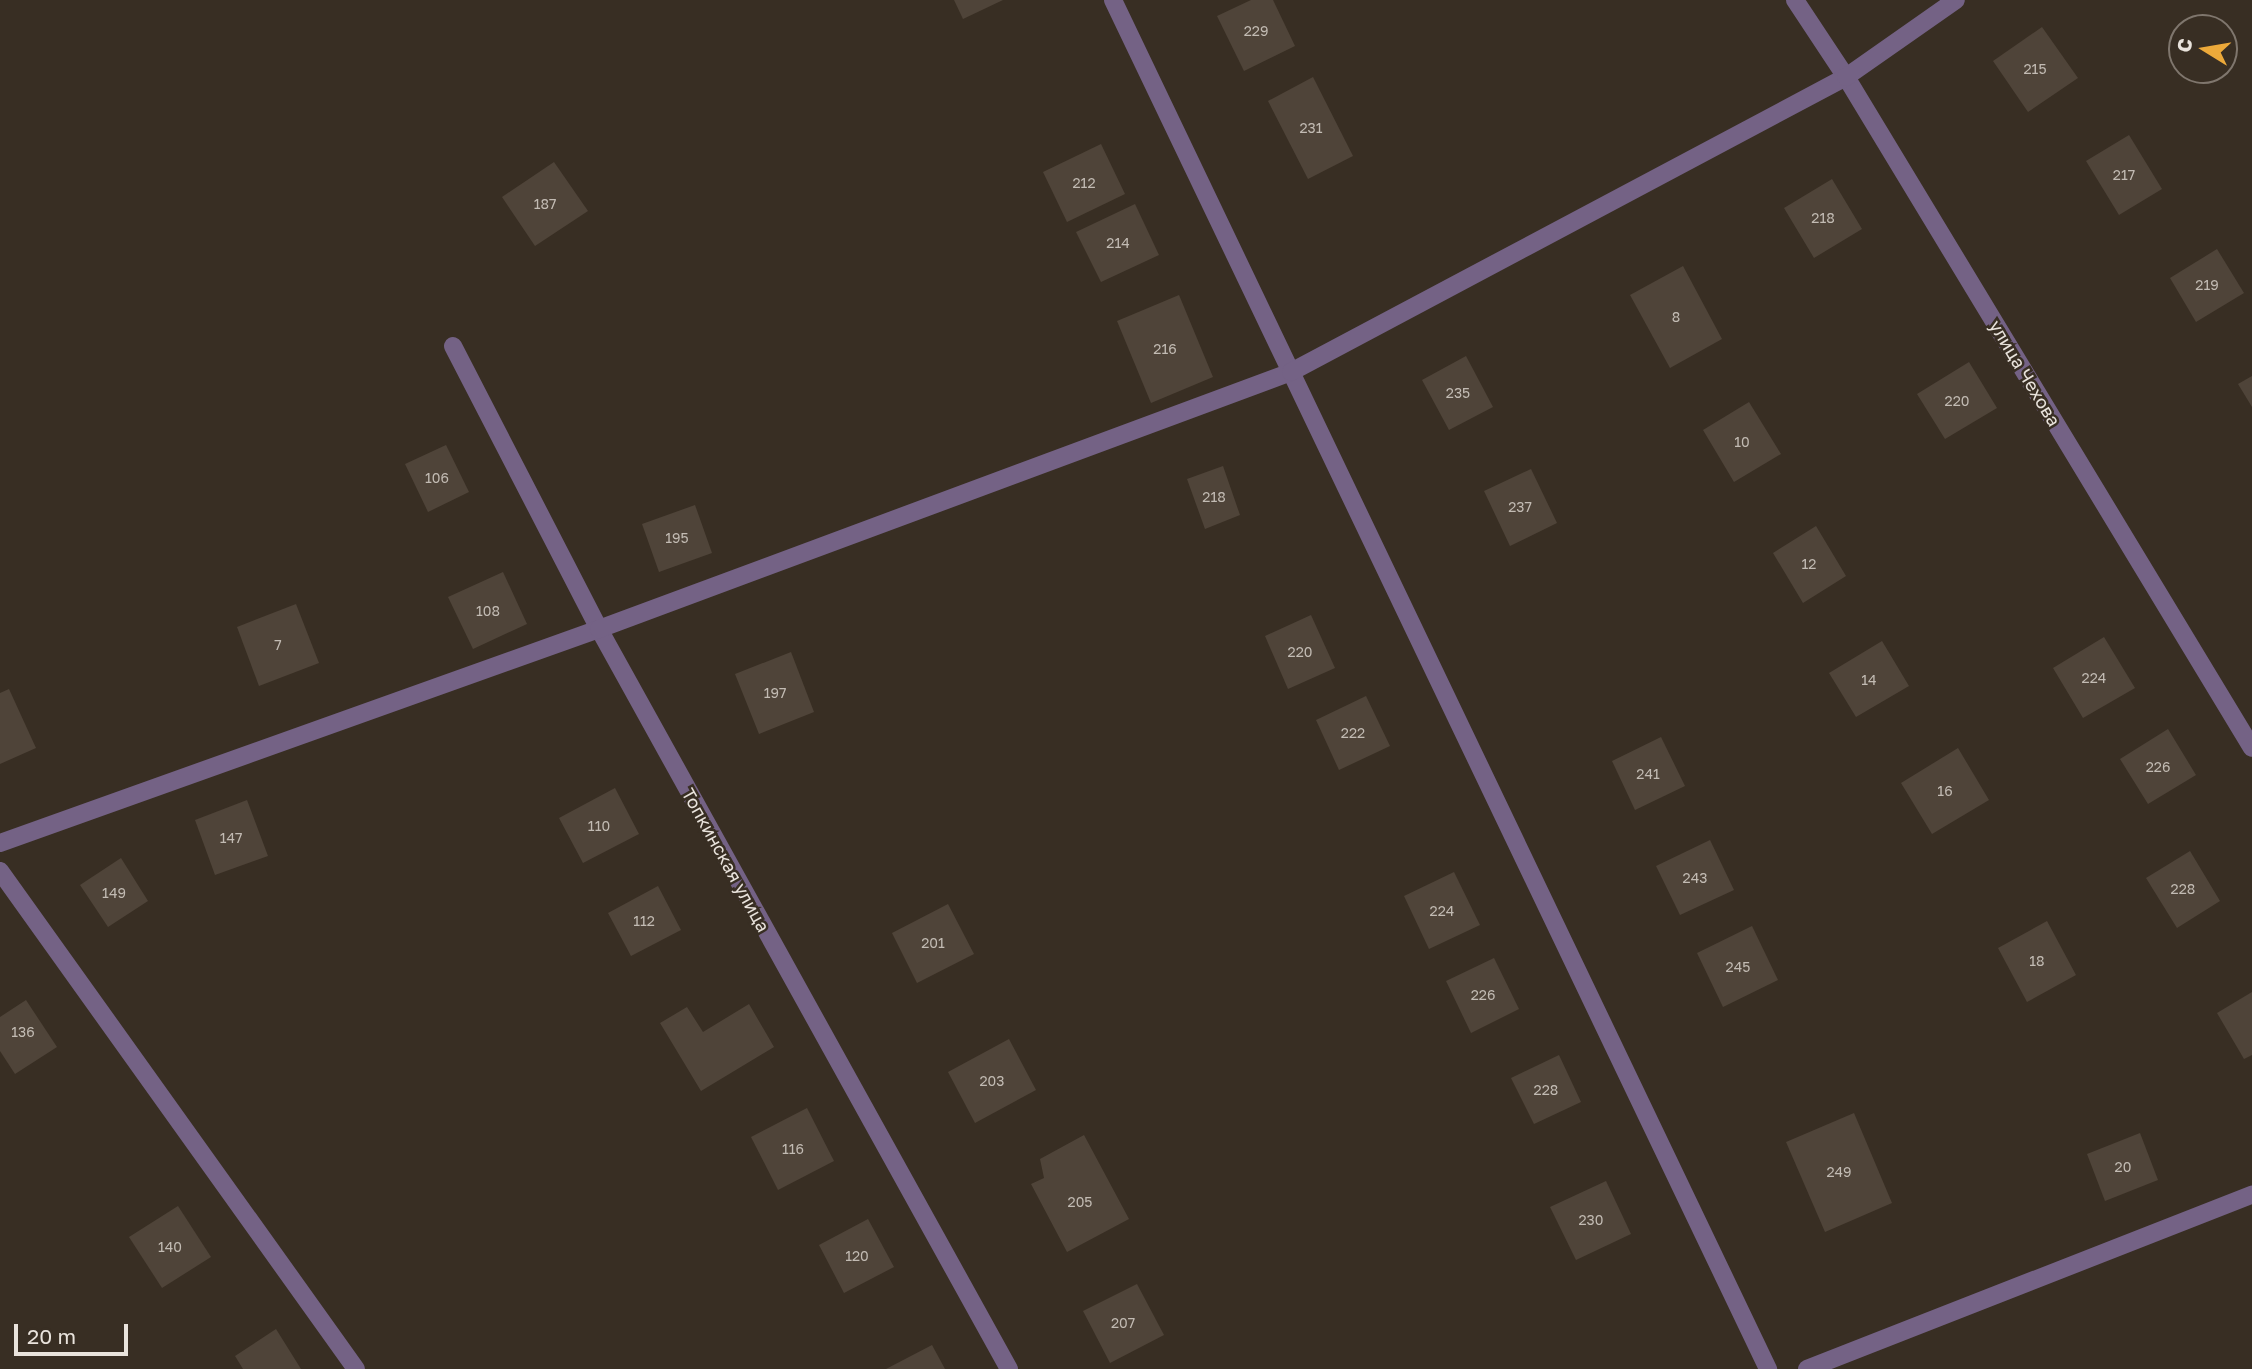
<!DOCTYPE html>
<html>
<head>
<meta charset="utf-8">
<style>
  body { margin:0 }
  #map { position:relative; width:2252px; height:1369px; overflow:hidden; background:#382e23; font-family:"Golos Text",sans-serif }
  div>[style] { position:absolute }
  .building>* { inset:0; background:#4f4439 }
  .street>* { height:18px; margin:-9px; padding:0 9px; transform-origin:9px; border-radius:9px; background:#746285 }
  span { translate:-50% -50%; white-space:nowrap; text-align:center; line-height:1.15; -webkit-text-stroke:5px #382e23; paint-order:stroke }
  .number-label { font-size:14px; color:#c2bbb3 }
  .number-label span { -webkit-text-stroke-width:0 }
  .street-label { font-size:18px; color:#e9e3dc }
  .north { position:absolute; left:2168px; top:14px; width:70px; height:70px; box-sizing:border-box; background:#382e23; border:2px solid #7f766d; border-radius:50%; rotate:281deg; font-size:19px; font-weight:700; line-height:28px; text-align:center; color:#e9e3dc }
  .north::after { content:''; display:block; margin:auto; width:24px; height:32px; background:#eca93a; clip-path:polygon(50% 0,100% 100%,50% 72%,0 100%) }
  .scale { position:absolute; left:14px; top:1324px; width:114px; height:32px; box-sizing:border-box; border:4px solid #e9e3dc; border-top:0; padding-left:9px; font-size:21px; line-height:24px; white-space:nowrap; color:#e9e3dc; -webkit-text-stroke:5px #382e23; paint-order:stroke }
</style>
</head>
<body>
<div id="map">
  <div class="building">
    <i style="clip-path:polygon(954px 0,1003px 0,963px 19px)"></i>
    <i style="clip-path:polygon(1251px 0,1273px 0,1295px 46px,1244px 71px,1217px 16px)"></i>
    <i style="clip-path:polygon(2042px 27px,2078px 78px,2028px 112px,1993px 61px)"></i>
    <i style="clip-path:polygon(1313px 77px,1353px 156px,1308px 179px,1268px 101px)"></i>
    <i style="clip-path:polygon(2129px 135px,2162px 189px,2119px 215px,2086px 161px)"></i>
    <i style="clip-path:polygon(1101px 144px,1125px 194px,1067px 222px,1043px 172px)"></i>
    <i style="clip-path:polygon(554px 162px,588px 211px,535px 246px,502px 197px)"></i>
    <i style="clip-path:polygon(1832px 179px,1862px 229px,1814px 258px,1784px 208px)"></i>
    <i style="clip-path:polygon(1135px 204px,1159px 255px,1101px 282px,1076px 232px)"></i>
    <i style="clip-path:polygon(2217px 249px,2244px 293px,2196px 322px,2170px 278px)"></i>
    <i style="clip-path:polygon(1683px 266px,1722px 339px,1670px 368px,1630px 295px)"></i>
    <i style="clip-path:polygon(1179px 295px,1213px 377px,1151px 403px,1117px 321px)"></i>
    <i style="clip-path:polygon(1466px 356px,1493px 407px,1449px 430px,1422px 380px)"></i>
    <i style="clip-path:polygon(1969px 362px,1997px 408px,1945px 439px,1917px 394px)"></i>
    <i style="clip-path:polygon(2252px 376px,2252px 407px,2238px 384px)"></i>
    <i style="clip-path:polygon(1749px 402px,1781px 454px,1734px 482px,1703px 430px)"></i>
    <i style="clip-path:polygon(446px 445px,469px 492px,428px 512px,405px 464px)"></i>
    <i style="clip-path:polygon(1223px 466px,1240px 515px,1205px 529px,1187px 479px)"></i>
    <i style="clip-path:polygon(1531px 469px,1557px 523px,1510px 546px,1484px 491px)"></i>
    <i style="clip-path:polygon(695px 505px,712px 553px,659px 572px,642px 524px)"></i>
    <i style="clip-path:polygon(1816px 526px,1846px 576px,1803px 603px,1773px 553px)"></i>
    <i style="clip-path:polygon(503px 572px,527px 624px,473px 649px,448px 597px)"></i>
    <i style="clip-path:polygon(296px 604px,319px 663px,259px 686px,237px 627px)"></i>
    <i style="clip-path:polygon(1311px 615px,1335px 668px,1288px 689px,1265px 636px)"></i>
    <i style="clip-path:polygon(2104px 637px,2135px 688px,2083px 718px,2053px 668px)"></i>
    <i style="clip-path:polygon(1882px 641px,1909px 686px,1856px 717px,1829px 673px)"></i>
    <i style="clip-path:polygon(791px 652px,814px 712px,759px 734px,735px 674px)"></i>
    <i style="clip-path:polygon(9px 689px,36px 748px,0 764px,0 693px)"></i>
    <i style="clip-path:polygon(1366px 696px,1390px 746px,1339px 770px,1316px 720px)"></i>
    <i style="clip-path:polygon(2168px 729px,2196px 775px,2148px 804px,2120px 759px)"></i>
    <i style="clip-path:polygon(1661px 737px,1685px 786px,1635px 810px,1612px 761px)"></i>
    <i style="clip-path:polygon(1958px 748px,1989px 800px,1932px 834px,1901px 783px)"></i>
    <i style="clip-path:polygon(615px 788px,639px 834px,583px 863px,559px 818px)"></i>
    <i style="clip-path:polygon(247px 800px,268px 856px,215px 875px,195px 820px)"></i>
    <i style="clip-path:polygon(1710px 840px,1734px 890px,1680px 915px,1656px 866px)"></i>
    <i style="clip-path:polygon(2190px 851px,2220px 901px,2177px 928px,2146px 878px)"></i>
    <i style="clip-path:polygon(121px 858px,148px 901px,108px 927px,80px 885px)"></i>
    <i style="clip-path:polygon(1454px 872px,1480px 925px,1429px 949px,1404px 896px)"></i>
    <i style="clip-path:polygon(658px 886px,681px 930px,631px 956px,608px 913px)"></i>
    <i style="clip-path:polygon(948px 904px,974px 954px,917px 983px,892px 933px)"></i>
    <i style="clip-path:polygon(2047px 921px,2076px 975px,2027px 1002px,1998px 948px)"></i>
    <i style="clip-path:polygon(1752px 926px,1778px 980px,1723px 1007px,1697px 953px)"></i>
    <i style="clip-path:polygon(1494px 958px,1519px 1009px,1471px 1033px,1446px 981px)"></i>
    <i style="clip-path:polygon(2252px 992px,2252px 1055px,2244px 1059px,2217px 1013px)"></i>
    <i style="clip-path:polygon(26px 1000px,57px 1047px,15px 1074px,0 1051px,0 1017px)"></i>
    <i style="clip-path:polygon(749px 1004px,774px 1047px,701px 1091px,660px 1023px,687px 1007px,703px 1032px)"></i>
    <i style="clip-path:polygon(1009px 1039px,1036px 1090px,975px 1123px,948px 1072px)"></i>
    <i style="clip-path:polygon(1559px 1055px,1581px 1102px,1534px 1124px,1511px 1078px)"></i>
    <i style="clip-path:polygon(807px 1108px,834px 1161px,778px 1190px,751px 1137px)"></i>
    <i style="clip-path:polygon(1854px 1113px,1892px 1203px,1825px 1232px,1786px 1142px)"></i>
    <i style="clip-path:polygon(2140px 1133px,2158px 1180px,2105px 1201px,2087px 1154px)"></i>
    <i style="clip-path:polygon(1084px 1135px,1129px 1219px,1067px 1252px,1031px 1184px,1044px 1178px,1040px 1159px)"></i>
    <i style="clip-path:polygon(1606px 1181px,1631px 1234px,1576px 1260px,1550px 1207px)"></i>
    <i style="clip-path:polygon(178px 1206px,211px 1257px,162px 1288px,129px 1237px)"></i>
    <i style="clip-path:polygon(868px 1219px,894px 1267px,844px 1293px,819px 1245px)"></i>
    <i style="clip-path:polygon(1137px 1284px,1164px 1335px,1110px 1363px,1083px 1311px)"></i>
    <i style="clip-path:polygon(276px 1329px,301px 1369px,243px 1369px,235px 1356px)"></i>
    <i style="clip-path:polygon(932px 1345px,945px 1369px,886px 1369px)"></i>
  </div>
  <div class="street">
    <i style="left:1113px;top:0;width:1518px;rotate:64.43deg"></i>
    <i style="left:1795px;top:0;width:92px;rotate:56.5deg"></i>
    <i style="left:1846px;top:77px;width:784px;rotate:58.82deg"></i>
    <i style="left:453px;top:346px;width:318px;rotate:62.7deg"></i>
    <i style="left:599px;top:629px;width:846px;rotate:61.01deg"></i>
    <i style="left:0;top:843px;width:636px;rotate:-19.66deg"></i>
    <i style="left:599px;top:629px;width:738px;rotate:-20.37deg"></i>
    <i style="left:1291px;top:372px;width:629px;rotate:-27.99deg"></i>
    <i style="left:1846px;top:77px;width:134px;rotate:-35deg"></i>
    <i style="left:0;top:871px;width:612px;rotate:54.44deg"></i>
    <i style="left:1807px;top:1369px;width:478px;rotate:-21.4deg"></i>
  </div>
  <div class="number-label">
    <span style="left:1256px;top:31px">229</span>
    <span style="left:2035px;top:69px">215</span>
    <span style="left:1311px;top:128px">231</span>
    <span style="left:2124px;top:175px">217</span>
    <span style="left:1084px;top:183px">212</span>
    <span style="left:545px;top:204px">187</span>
    <span style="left:1823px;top:218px">218</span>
    <span style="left:1118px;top:243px">214</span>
    <span style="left:2207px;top:285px">219</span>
    <span style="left:1676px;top:317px">8</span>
    <span style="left:1165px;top:349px">216</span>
    <span style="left:1458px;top:393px">235</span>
    <span style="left:1957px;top:401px">220</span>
    <span style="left:1742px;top:442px">10</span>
    <span style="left:437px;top:478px">106</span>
    <span style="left:1214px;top:497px">218</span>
    <span style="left:1520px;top:507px">237</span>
    <span style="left:677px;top:538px">195</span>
    <span style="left:1809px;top:564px">12</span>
    <span style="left:488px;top:611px">108</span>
    <span style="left:278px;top:645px">7</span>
    <span style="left:1300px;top:652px">220</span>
    <span style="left:2094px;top:678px">224</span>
    <span style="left:1869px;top:680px">14</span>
    <span style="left:775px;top:693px">197</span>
    <span style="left:1353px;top:733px">222</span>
    <span style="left:2158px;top:767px">226</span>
    <span style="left:1648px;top:774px">241</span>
    <span style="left:1945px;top:791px">16</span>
    <span style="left:599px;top:826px">110</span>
    <span style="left:231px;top:838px">147</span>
    <span style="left:1695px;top:878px">243</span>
    <span style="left:2183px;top:889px">228</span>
    <span style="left:114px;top:893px">149</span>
    <span style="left:1442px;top:911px">224</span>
    <span style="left:644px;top:921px">112</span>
    <span style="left:933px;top:943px">201</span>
    <span style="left:2037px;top:961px">18</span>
    <span style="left:1738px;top:967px">245</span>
    <span style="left:1483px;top:995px">226</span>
    <span style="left:23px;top:1032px">136</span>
    <span style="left:992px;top:1081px">203</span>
    <span style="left:1546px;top:1090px">228</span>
    <span style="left:793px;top:1149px">116</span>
    <span style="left:2123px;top:1167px">20</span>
    <span style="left:1839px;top:1172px">249</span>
    <span style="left:1080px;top:1202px">205</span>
    <span style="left:1591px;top:1220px">230</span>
    <span style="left:170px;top:1247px">140</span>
    <span style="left:857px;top:1256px">120</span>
    <span style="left:1123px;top:1323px">207</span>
  </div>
  <div class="street-label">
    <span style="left:2025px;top:373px;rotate:59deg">улица Чехова</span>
    <span style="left:726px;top:860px;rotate:61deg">Топкинская улица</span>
  </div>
  <div class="north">С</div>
  <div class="scale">20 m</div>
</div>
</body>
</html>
